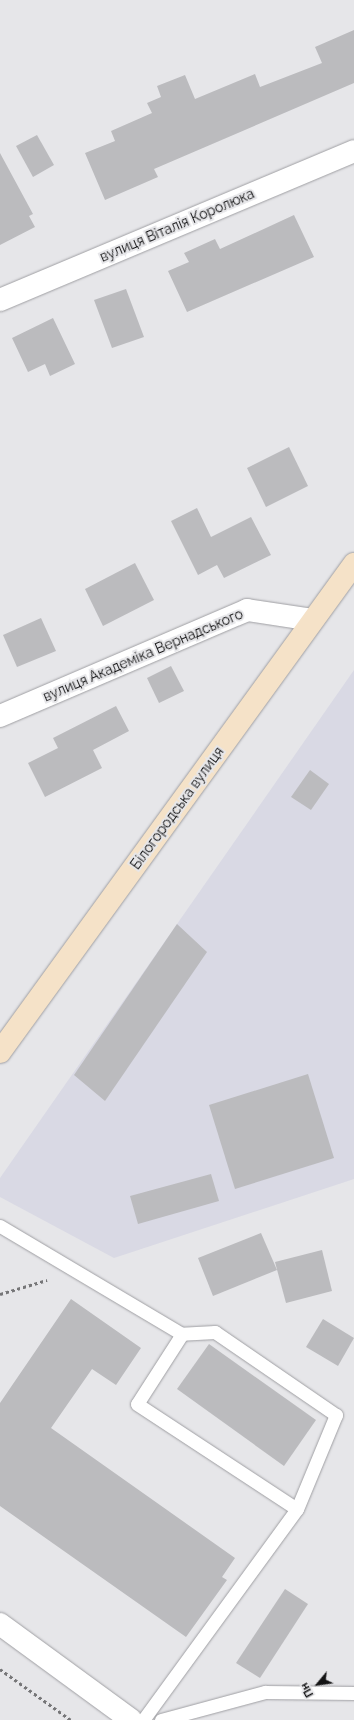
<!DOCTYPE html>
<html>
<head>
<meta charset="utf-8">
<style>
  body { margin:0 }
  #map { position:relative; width:354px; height:1720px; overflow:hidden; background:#e6e6e9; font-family:Raleway,sans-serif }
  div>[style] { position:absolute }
  .built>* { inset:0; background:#d9d9e4 }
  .building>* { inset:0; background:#bbbbbe }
  .path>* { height:2.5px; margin-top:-1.25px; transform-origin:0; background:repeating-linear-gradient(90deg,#767678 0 3px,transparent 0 6px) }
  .roads { filter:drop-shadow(0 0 1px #9f9fa3) drop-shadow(0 0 1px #9f9fa3) }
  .lane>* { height:13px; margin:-6.5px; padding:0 6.5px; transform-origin:6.5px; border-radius:6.5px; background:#fff }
  .street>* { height:22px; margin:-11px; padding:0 11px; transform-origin:11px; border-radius:11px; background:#fff }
  .secondary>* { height:22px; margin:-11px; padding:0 11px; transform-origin:11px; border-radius:11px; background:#f5e2c8 }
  span { translate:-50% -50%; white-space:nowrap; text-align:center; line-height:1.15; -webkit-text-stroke:4px #e6e6e9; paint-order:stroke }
  .street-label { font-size:14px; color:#131314 }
  .north { position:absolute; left:298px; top:1664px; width:40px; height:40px; -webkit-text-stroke:3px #e6e6e9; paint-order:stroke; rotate:241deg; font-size:11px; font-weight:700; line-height:16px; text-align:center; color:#131314 }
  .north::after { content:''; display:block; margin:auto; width:14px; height:18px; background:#131314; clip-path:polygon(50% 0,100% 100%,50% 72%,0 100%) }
</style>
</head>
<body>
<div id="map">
  <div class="built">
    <i style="clip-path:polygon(354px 670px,354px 1179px,114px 1258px,0 1197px,0 1178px)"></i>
  </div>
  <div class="building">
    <i style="clip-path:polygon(354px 30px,354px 83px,154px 169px,158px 177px,105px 200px,85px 153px,115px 141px,111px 131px,152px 113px,147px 103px,161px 97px,157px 86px,185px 75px,195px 99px,255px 74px,260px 87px,322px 63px,315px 47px)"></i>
    <i style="clip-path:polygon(37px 135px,54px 165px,33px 177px,16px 146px)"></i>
    <i style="clip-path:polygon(0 153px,33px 214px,29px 216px,35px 227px,0 245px)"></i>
    <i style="clip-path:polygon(294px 215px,314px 257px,187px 312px,168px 271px,189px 262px,184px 253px,215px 239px,220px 249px)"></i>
    <i style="clip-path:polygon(126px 289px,144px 337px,112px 348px,94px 300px)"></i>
    <i style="clip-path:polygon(53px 318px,75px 364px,50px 376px,45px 364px,28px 372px,12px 338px)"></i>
    <i style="clip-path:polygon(289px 447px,308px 486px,266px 507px,247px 468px)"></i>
    <i style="clip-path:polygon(197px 508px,211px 537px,251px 517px,271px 555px,224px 578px,217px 565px,198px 575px,171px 521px)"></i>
    <i style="clip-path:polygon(135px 563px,154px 600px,103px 626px,85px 589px)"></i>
    <i style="clip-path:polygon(41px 618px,56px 651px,17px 667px,3px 635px)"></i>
    <i style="clip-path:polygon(171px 666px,184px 691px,159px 703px,147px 678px)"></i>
    <i style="clip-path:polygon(116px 706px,129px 731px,93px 750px,102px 768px,45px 797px,28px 763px,58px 748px,53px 738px)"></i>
    <i style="clip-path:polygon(310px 770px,329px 784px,311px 810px,291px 797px)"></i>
    <i style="clip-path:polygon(177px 924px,207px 952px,105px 1101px,74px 1075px)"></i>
    <i style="clip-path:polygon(308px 1074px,334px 1158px,235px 1189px,209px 1105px)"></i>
    <i style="clip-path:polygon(211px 1174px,219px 1201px,138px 1224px,130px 1196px)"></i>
    <i style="clip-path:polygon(261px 1233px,277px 1270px,213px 1296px,198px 1258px)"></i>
    <i style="clip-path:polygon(322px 1250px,332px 1291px,286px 1303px,275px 1262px)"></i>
    <i style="clip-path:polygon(71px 1299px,141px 1348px,116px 1385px,92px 1369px,51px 1428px,235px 1558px,222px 1577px,227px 1580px,186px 1637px,0 1506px,0 1403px)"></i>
    <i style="clip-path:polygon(323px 1319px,354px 1338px,338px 1366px,306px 1347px)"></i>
    <i style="clip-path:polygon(209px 1344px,316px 1420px,284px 1466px,177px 1389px)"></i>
    <i style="clip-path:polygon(285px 1589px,308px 1604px,260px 1678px,236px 1663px)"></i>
  </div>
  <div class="path">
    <i style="left:0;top:1294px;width:49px;rotate:-16.6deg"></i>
    <i style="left:0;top:1669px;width:87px;rotate:35.7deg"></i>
  </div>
  <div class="roads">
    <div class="lane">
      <i style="left:0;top:1226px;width:212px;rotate:30.7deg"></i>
      <i style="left:182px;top:1334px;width:83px;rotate:122.7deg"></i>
      <i style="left:137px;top:1404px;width:191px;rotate:33.3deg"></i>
      <i style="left:143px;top:1720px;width:261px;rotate:-53.9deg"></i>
      <i style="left:297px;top:1509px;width:102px;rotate:-67.5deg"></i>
      <i style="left:336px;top:1415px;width:147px;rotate:-145.6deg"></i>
      <i style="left:215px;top:1332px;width:33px;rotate:177deg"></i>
      <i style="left:161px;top:1720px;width:108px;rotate:-15.1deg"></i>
      <i style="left:265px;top:1692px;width:89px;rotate:0.6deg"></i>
    </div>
    <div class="street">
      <i style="left:0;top:300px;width:384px;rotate:-22.8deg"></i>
      <i style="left:0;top:716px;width:269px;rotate:-23.2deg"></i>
      <i style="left:247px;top:610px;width:66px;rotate:8.7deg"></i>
      <i style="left:0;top:1624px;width:162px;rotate:36.2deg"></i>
    </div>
    <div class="secondary">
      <i style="left:0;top:1052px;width:603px;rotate:-54.04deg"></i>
    </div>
  </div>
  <div class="street-label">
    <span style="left:177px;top:225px;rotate:-23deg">вулиця Віталія Королюка</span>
    <span style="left:143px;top:655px;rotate:-23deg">вулиця Академіка Вернадського</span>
    <span style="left:177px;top:808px;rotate:-54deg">Білогородська вулиця</span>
  </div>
  <div class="north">Пн</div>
</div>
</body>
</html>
